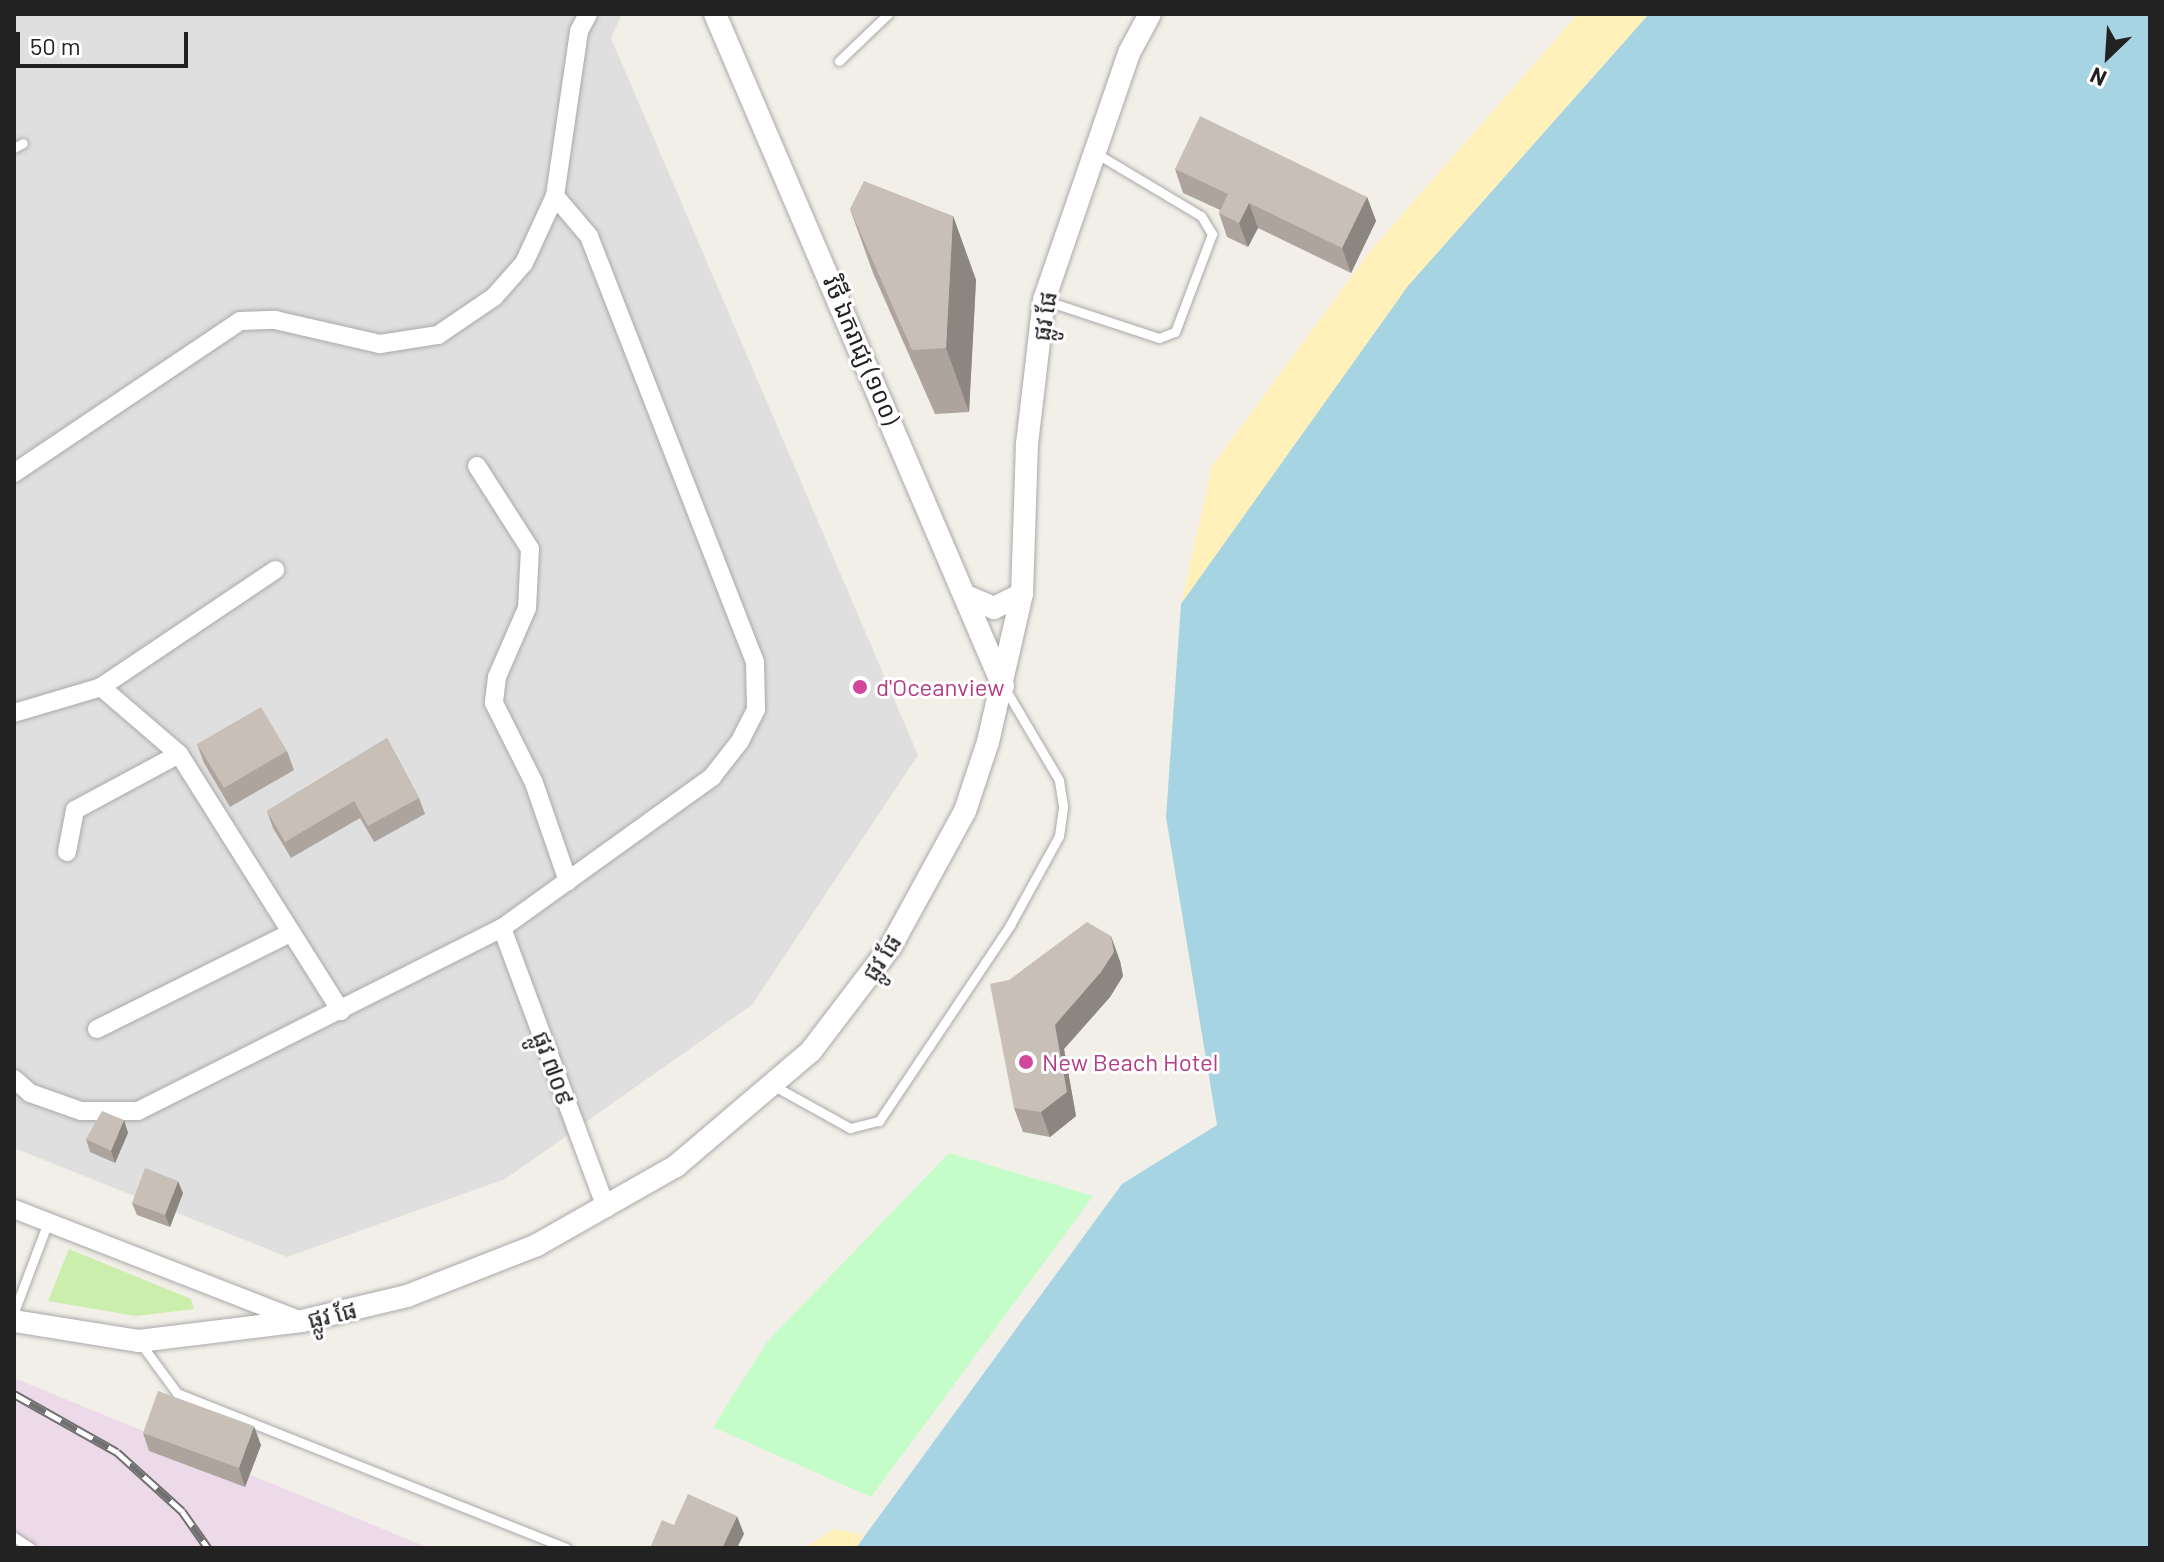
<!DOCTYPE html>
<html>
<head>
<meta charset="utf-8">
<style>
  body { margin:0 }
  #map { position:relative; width:2164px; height:1562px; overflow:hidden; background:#f2efe8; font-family:Barlow,"Noto Sans Khmer",sans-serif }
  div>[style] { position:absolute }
  .residential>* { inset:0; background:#e0dfdf }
  .industrial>* { inset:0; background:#ecdae8 }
  .grass>* { inset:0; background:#cceeac }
  .sand>* { inset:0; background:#fff1b9 }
  .park>* { inset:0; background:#c4fdc9 }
  .water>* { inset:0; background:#a6d4e2 }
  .roads { filter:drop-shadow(0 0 2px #a9a9a9) drop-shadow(0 0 2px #a9a9a9) }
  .service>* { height:9px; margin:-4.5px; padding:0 4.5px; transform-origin:4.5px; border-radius:4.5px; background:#fff }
  .minor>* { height:18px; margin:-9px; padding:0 9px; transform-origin:9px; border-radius:9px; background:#fff }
  .tertiary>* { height:22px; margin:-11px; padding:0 11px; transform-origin:11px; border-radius:11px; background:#fff }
  .rail>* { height:9px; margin-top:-4.5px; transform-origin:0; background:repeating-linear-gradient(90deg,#fff 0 18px,#707070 0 36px); box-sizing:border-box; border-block:2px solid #707070 }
  .wall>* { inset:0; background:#aca49d }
  .shaded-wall>* { inset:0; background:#8c8680 }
  .building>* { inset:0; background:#c8bfb7 }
  .dots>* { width:22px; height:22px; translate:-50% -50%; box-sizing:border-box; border:4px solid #fff; border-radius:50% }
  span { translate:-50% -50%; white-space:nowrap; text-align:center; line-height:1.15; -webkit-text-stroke:6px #fff; paint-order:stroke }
  .street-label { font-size:24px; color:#222 }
  .hotel-label { font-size:24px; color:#b23c85 }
  .left { translate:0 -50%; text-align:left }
  .frame { position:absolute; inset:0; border:16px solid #222; pointer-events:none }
  .north { position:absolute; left:2068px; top:16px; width:80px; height:80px; -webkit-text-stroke:6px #fff; paint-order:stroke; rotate:205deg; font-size:22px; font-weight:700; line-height:32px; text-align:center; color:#222 }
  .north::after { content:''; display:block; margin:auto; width:28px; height:36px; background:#222; clip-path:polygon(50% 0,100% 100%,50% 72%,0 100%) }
  .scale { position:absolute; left:16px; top:32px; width:172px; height:36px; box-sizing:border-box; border:4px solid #222; border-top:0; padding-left:10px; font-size:24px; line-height:28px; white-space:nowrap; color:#222; -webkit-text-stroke:6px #fff; paint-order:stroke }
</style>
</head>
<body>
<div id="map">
  <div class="residential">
    <i style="clip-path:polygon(14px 14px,622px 14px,611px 38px,918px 755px,752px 1005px,505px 1179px,287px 1257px,14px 1148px)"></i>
  </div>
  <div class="industrial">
    <i style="clip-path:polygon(14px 1378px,429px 1548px,14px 1548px)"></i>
  </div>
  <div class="grass">
    <i style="clip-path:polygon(69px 1249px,191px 1299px,194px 1309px,136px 1316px,48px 1301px)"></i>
  </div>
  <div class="sand">
    <i style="clip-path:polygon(1578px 14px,1649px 14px,1408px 286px,1181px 604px,1212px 466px,1371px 250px)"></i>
    <i style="clip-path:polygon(834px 1529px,863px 1535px,856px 1548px,804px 1548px)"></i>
  </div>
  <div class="park">
    <i style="clip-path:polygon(949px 1153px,1093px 1196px,871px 1497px,713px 1427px,767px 1342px)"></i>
  </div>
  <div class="water">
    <i style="clip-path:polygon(1649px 14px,2150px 14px,2150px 1548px,856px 1548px,1122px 1184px,1217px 1125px,1166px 817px,1181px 604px,1408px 286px)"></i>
  </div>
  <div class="roads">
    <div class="service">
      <i style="left:839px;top:61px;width:68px;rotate:-43.8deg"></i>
      <i style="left:14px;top:148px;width:10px;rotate:-29deg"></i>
      <i style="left:1044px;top:300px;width:121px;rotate:18.3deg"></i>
      <i style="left:1159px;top:338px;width:17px;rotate:-21deg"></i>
      <i style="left:1175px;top:332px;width:105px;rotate:-69.3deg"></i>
      <i style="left:1212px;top:234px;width:21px;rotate:-121deg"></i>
      <i style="left:1201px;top:216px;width:125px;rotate:-149.1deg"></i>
      <i style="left:776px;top:1087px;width:85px;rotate:29deg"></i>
      <i style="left:850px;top:1128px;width:30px;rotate:-14deg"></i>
      <i style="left:879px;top:1121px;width:236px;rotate:-56.2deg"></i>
      <i style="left:1010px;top:925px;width:102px;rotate:-61.2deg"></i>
      <i style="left:1059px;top:836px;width:30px;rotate:-82deg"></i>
      <i style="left:1063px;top:806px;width:26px;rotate:-99deg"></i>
      <i style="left:1059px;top:780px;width:108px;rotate:-120.6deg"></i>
      <i style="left:14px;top:1312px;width:96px;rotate:-69.3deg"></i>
      <i style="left:141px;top:1344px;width:61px;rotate:53.7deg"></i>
      <i style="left:177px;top:1393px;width:419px;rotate:21.7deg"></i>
      <i style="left:14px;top:1537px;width:20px;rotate:33deg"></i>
    </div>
    <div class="minor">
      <i style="left:477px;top:466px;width:98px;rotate:57.4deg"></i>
      <i style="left:530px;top:549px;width:59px;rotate:92.9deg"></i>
      <i style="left:527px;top:608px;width:75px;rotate:113.5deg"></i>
      <i style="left:497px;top:677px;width:26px;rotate:97deg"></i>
      <i style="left:494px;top:703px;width:89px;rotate:63.4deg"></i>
      <i style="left:534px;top:783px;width:104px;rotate:70.9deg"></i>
      <i style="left:14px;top:473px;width:272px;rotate:-33.9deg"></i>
      <i style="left:240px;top:321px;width:35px;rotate:-2deg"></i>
      <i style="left:275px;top:320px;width:108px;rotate:12.9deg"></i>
      <i style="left:380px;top:344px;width:59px;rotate:-8.8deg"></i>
      <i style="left:438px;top:335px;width:68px;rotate:-34.2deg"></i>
      <i style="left:494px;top:297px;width:45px;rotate:-48.6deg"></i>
      <i style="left:524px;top:263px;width:74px;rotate:-65.2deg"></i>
      <i style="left:555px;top:196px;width:167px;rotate:-81.7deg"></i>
      <i style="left:579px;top:31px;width:19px;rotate:-62deg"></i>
      <i style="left:101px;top:687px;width:210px;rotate:-33.9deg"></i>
      <i style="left:14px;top:713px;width:91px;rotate:-16.6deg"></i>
      <i style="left:101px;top:687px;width:103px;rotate:40.7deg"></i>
      <i style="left:179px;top:754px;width:304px;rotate:57.8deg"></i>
      <i style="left:67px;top:852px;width:43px;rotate:-79.2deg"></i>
      <i style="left:75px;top:810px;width:118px;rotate:-28.3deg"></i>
      <i style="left:502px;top:928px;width:299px;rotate:69.6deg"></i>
      <i style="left:97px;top:1029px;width:213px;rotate:-26.4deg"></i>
      <i style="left:14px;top:1079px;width:21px;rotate:41deg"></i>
      <i style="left:30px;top:1093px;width:54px;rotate:19.4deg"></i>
      <i style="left:81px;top:1111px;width:57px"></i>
      <i style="left:138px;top:1111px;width:407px;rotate:-26.7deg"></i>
      <i style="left:502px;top:928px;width:259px;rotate:-35.7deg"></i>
      <i style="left:712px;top:777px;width:46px;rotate:-52.1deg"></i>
      <i style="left:740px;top:741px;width:36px;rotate:-63deg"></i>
      <i style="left:756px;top:709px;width:47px;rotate:-91.2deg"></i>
      <i style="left:755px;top:662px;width:457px;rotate:-111.3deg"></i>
      <i style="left:589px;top:236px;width:52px;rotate:-130.4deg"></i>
      <i style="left:14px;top:1209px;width:309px;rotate:21.3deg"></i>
    </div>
    <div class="tertiary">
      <i style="left:715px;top:14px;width:731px;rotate:66.8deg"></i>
      <i style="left:968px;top:597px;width:28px;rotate:23deg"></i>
      <i style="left:994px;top:608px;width:31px;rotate:-27deg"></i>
      <i style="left:14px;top:1321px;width:127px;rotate:9.1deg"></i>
      <i style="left:139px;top:1341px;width:164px;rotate:-7deg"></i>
      <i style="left:302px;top:1321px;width:108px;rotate:-13.4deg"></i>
      <i style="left:407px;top:1296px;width:140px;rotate:-21.4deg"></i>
      <i style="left:537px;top:1245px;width:160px;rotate:-29.6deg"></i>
      <i style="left:676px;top:1166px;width:177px;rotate:-40.4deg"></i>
      <i style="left:811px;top:1051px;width:132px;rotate:-52.7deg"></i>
      <i style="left:891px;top:946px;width:154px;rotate:-61.3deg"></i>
      <i style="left:965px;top:811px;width:73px;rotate:-71.6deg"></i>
      <i style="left:988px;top:742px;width:152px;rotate:-77.1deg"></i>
      <i style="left:1022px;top:594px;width:150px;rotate:-88.1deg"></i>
      <i style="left:1027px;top:444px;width:145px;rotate:-83.3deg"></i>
      <i style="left:1044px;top:300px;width:261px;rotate:-71deg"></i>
      <i style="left:1129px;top:53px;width:44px;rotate:-61.7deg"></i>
    </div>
  </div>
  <div class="rail">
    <i style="left:14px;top:1394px;width:118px;rotate:29.4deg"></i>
    <i style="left:117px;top:1452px;width:88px;rotate:42.2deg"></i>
    <i style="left:182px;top:1511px;width:45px;rotate:54.9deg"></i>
  </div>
  <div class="wall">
    <i style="clip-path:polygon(1175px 169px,1367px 197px,1376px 221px,1351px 273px,1258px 228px,1248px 247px,1227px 237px,1219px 213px,1220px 210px,1183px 193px)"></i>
    <i style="clip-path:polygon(850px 209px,953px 216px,976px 280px,969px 412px,935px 414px,873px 273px)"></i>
    <i style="clip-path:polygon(387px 738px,419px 798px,425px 814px,374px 842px,360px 818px,291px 858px,273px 828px,267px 811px)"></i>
    <i style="clip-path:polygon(197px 744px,287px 751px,294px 770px,230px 807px,204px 763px)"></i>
    <i style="clip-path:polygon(1120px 961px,1123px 976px,1110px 997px,1064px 1049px,1076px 1116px,1050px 1137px,1023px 1132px,1014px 1108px,1009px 980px)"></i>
    <i style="clip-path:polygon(124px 1120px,128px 1133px,115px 1163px,90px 1152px,86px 1139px)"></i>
    <i style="clip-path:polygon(183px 1193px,170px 1227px,137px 1215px,132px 1203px)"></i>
    <i style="clip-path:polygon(143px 1433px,261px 1445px,245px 1487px,149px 1451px)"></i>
  </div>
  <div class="shaded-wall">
    <i style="clip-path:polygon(1367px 197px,1376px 221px,1351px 273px,1342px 248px)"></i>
    <i style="clip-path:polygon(1249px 203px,1258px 228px,1248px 247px,1239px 223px)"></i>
    <i style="clip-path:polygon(953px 216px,976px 280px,969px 412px,946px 348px)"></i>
    <i style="clip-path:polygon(1111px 936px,1120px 961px,1123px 976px,1110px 997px,1064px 1049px,1076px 1116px,1050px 1137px,1041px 1112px,1055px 1025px)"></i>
    <i style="clip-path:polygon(124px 1120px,128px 1133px,115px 1163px,111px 1151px)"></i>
    <i style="clip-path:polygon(178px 1181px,183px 1193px,170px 1227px,165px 1215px)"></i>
    <i style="clip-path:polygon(254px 1426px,261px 1445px,245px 1487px,239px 1468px)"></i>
    <i style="clip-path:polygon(737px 1516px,744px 1534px,737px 1548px,722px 1548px)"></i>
  </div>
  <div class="building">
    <i style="clip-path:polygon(1200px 116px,1367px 197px,1342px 248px,1249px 203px,1239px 223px,1219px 213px,1228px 194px,1175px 169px)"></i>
    <i style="clip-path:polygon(864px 181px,953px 216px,946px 348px,912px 350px,850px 209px)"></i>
    <i style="clip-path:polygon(261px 707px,287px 751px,224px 788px,197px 744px)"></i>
    <i style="clip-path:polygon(387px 738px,419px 798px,368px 826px,354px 801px,285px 842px,267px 811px)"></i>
    <i style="clip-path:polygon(1087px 922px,1111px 936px,1114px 952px,1101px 972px,1055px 1025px,1067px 1092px,1041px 1112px,1014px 1108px,990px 984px,1009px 980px)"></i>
    <i style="clip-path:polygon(102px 1111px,124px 1120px,111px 1151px,86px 1139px)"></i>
    <i style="clip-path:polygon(145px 1168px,178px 1181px,165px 1215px,132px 1203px)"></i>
    <i style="clip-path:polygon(158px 1391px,254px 1426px,239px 1468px,143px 1433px)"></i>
    <i style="clip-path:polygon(688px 1494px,737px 1516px,722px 1548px,650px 1548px,662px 1520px,674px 1525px)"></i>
  </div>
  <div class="dots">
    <i style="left:860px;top:687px;background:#d1479c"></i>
    <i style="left:1026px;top:1062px;background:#d1479c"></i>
  </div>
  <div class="street-label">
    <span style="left:1044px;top:316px;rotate:-81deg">ផ្លូវ ផែ</span>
    <span style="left:862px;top:350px;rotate:67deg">វិថី ឯករាជ្យ (១០០)</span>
    <span style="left:881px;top:957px;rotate:-56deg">ផ្លូវ ផែ</span>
    <span style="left:554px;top:1068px;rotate:70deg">ផ្លូវ ៧០៩</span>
    <span style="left:332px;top:1314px;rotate:-13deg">ផ្លូវ ផែ</span>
  </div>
  <div class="hotel-label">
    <span class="left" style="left:876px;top:687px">d'Oceanview</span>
    <span class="left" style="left:1042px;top:1062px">New Beach Hotel</span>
  </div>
  <div class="frame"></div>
  <div class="north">N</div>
  <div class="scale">50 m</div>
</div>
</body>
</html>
